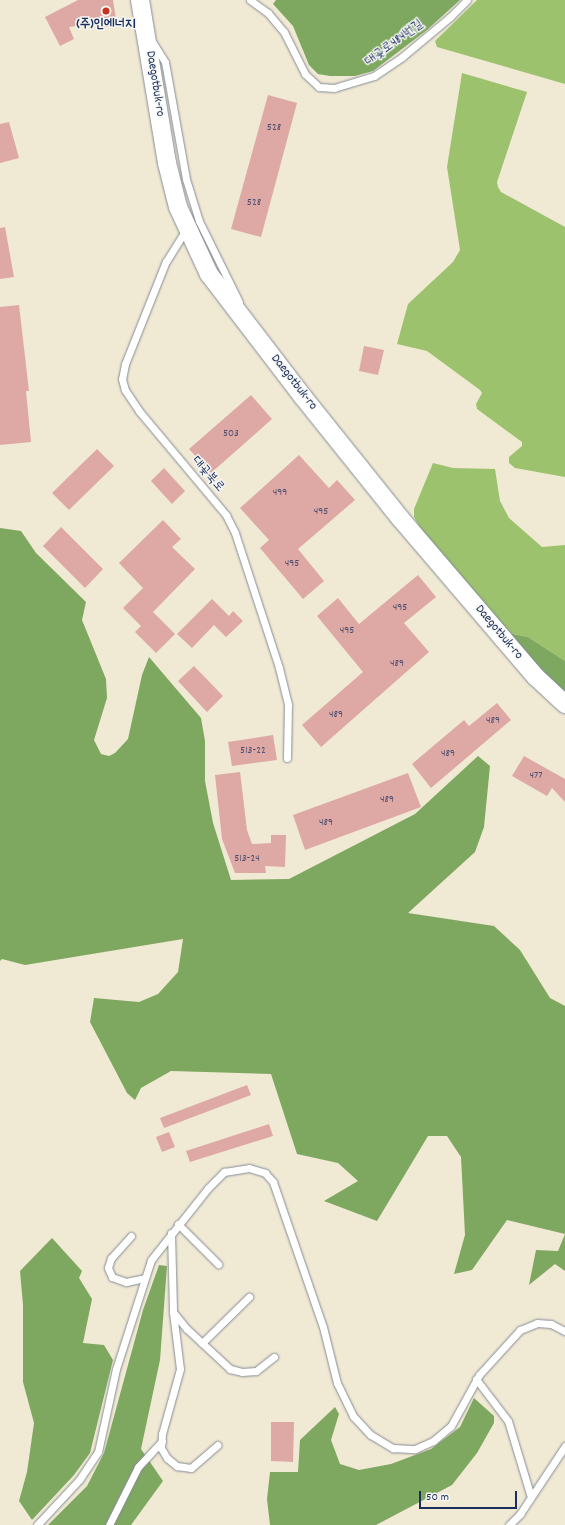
<!DOCTYPE html>
<html>
<head>
<meta charset="utf-8">
<style>
  body { margin:0 }
  #map { position:relative; width:565px; height:1525px; overflow:hidden; background:#f0e9d3; font-family:Dekko,"Poor Story",sans-serif }
  div>[style] { position:absolute }
  .green>* { inset:0; background:#9dc26d }
  .forest>* { inset:0; background:#7ea860 }
  .building>* { inset:0; background:#dea9a5 }
  .roads { filter:drop-shadow(0 0 1px #868c98) drop-shadow(0 0 1px #868c98) }
  .service>* { height:7px; margin:-3.5px; padding:0 3.5px; transform-origin:3.5px; border-radius:3.5px; background:#fff }
  .tertiary>* { height:18px; margin:-9px; padding:0 9px; transform-origin:9px; border-radius:9px; background:#fff }
  .dots>* { width:11px; height:11px; translate:-50% -50%; box-sizing:border-box; border:2px solid #f6f6f2; border-radius:50% }
  span { translate:-50% -50%; white-space:nowrap; text-align:center; line-height:1.15; -webkit-text-stroke:3px #f6f6f2; paint-order:stroke }
  .number-label { font-size:11px; color:#4c4e70 }
  .number-label span { -webkit-text-stroke-width:0 }
  .poi-label { font-size:13px; color:#1b2f5e; font-weight:700 }
  .street-label { font-size:13px; color:#1b2f5e }
  .scale { position:absolute; left:419px; top:1491px; width:98px; height:18px; box-sizing:border-box; border:2px solid #1b2f5e; border-top:0; padding-left:5px; font-size:12px; line-height:14px; white-space:nowrap; color:#1b2f5e; -webkit-text-stroke:3px #f6f6f2; paint-order:stroke }
</style>
</head>
<body>
<div id="map">
  <div class="green">
    <i style="clip-path:polygon(477px 0,565px 0,565px 84px,437px 47px,435px 41px)"></i>
    <i style="clip-path:polygon(462px 73px,527px 92px,497px 182px,498px 187px,501px 192px,565px 227px,565px 477px,515px 468px,509px 463px,509px 457px,522px 446px,522px 442px,477px 409px,476px 404px,482px 393px,480px 390px,427px 351px,397px 344px,408px 304px,453px 262px,460px 250px,447px 167px)"></i>
    <i style="clip-path:polygon(433px 463px,453px 468px,495px 469px,500px 501px,509px 518px,542px 547px,565px 545px,565px 661px,528px 637px,509px 633px,458px 578px,419px 526px,414px 517px,414px 509px)"></i>
  </div>
  <div class="forest">
    <i style="clip-path:polygon(276px 0,460px 0,427px 30px,373px 71px,355px 76px,330px 76px,318px 74px,309px 65px,293px 26px,273px 4px)"></i>
    <i style="clip-path:polygon(0 528px,21px 531px,36px 553px,86px 602px,82px 620px,106px 679px,107px 698px,94px 740px,101px 754px,109px 756px,115px 753px,128px 739px,142px 675px,149px 657px,201px 718px,205px 741px,205px 781px,213px 823px,231px 880px,289px 879px,415px 814px,478px 756px,490px 766px,484px 827px,475px 852px,408px 913px,494px 926px,520px 950px,550px 998px,565px 1006px,565px 1271px,555px 1264px,529px 1285px,536px 1250px,558px 1251px,565px 1234px,507px 1220px,472px 1270px,454px 1274px,465px 1235px,461px 1157px,447px 1136px,428px 1136px,377px 1221px,324px 1201px,358px 1181px,338px 1163px,297px 1154px,271px 1074px,171px 1071px,141px 1088px,135px 1100px,127px 1093px,90px 1022px,94px 998px,139px 1002px,158px 994px,178px 972px,183px 939px,25px 965px,2px 959px,0 961px)"></i>
    <i style="clip-path:polygon(508px 633px,528px 637px,565px 661px,565px 703px)"></i>
    <i style="clip-path:polygon(52px 1238px,82px 1271px,79px 1278px,92px 1299px,83px 1343px,104px 1345px,113px 1360px,90px 1453px,74px 1475px,32px 1520px,19px 1501px,27px 1472px,34px 1423px,23px 1382px,23px 1305px,20px 1271px)"></i>
    <i style="clip-path:polygon(159px 1265px,167px 1266px,160px 1360px,141px 1449px,163px 1481px,131px 1525px,48px 1525px,87px 1486px,104px 1453px,143px 1310px)"></i>
    <i style="clip-path:polygon(474px 1398px,494px 1416px,494px 1423px,477px 1453px,452px 1485px,376px 1525px,270px 1525px,267px 1499px,270px 1472px,298px 1472px,300px 1440px,335px 1407px,339px 1414px,331px 1440px,340px 1464px,359px 1470px,391px 1464px,431px 1449px,460px 1427px)"></i>
  </div>
  <div class="building">
    <i style="clip-path:polygon(78px 0,113px 0,117px 25px,99px 28px,98px 23px,69px 27px,74px 39px,60px 46px,45px 17px)"></i>
    <i style="clip-path:polygon(268px 95px,297px 103px,261px 237px,231px 229px)"></i>
    <i style="clip-path:polygon(9px 122px,19px 158px,0 163px,0 124px)"></i>
    <i style="clip-path:polygon(5px 227px,14px 277px,0 279px,0 228px)"></i>
    <i style="clip-path:polygon(19px 305px,29px 391px,26px 391px,31px 442px,0 445px,0 307px)"></i>
    <i style="clip-path:polygon(364px 346px,384px 350px,378px 375px,359px 371px)"></i>
    <i style="clip-path:polygon(251px 395px,272px 419px,211px 473px,189px 449px)"></i>
    <i style="clip-path:polygon(97px 449px,114px 466px,69px 510px,52px 493px)"></i>
    <i style="clip-path:polygon(299px 455px,329px 488px,337px 480px,355px 500px,298px 549px,324px 581px,303px 599px,260px 548px,269px 540px,240px 508px)"></i>
    <i style="clip-path:polygon(164px 468px,185px 491px,172px 504px,151px 481px)"></i>
    <i style="clip-path:polygon(163px 520px,181px 539px,172px 547px,195px 569px,153px 612px,175px 634px,156px 653px,135px 632px,141px 626px,123px 608px,143px 588px,119px 563px)"></i>
    <i style="clip-path:polygon(61px 527px,103px 569px,85px 588px,43px 546px)"></i>
    <i style="clip-path:polygon(418px 575px,436px 597px,404px 623px,429px 652px,321px 747px,302px 725px,363px 672px,317px 616px,338px 598px,359px 624px)"></i>
    <i style="clip-path:polygon(212px 599px,229px 616px,233px 611px,243px 621px,226px 637px,214px 625px,192px 648px,177px 634px)"></i>
    <i style="clip-path:polygon(194px 666px,223px 696px,207px 712px,178px 681px)"></i>
    <i style="clip-path:polygon(497px 703px,511px 720px,431px 788px,412px 764px,464px 720px,469px 726px)"></i>
    <i style="clip-path:polygon(273px 735px,277px 760px,232px 766px,228px 742px)"></i>
    <i style="clip-path:polygon(524px 756px,565px 779px,565px 802px,552px 788px,547px 796px,512px 776px)"></i>
    <i style="clip-path:polygon(240px 772px,247px 830px,252px 844px,271px 843px,271px 835px,286px 835px,285px 867px,265px 866px,266px 873px,235px 873px,222px 839px,215px 775px)"></i>
    <i style="clip-path:polygon(408px 773px,421px 807px,305px 850px,293px 815px)"></i>
    <i style="clip-path:polygon(247px 1085px,251px 1095px,164px 1128px,160px 1118px)"></i>
    <i style="clip-path:polygon(269px 1124px,273px 1136px,190px 1162px,186px 1151px)"></i>
    <i style="clip-path:polygon(169px 1132px,175px 1147px,162px 1152px,156px 1137px)"></i>
    <i style="clip-path:polygon(271px 1422px,294px 1422px,293px 1462px,271px 1461px)"></i>
  </div>
  <div class="roads">
    <div class="service">
      <i style="left:250px;top:0;width:22px;rotate:36deg"></i>
      <i style="left:268px;top:13px;width:25px;rotate:50deg"></i>
      <i style="left:284px;top:32px;width:47px;rotate:63.4deg"></i>
      <i style="left:305px;top:74px;width:19px;rotate:43deg"></i>
      <i style="left:319px;top:87px;width:15px;rotate:4deg"></i>
      <i style="left:334px;top:88px;width:42px;rotate:-16.7deg"></i>
      <i style="left:374px;top:76px;width:34px;rotate:-34deg"></i>
      <i style="left:402px;top:57px;width:62px;rotate:-39.8deg"></i>
      <i style="left:450px;top:17px;width:24px;rotate:-45deg"></i>
      <i style="left:150px;top:38px;width:28px;rotate:58deg"></i>
      <i style="left:165px;top:62px;width:119px;rotate:79.8deg"></i>
      <i style="left:186px;top:179px;width:44px;rotate:72.8deg"></i>
      <i style="left:199px;top:221px;width:90px;rotate:63.7deg"></i>
      <i style="left:187px;top:228px;width:39px;rotate:122deg"></i>
      <i style="left:166px;top:261px;width:111px;rotate:111.7deg"></i>
      <i style="left:125px;top:364px;width:15px;rotate:101deg"></i>
      <i style="left:122px;top:379px;width:11px;rotate:75deg"></i>
      <i style="left:125px;top:390px;width:25px;rotate:56deg"></i>
      <i style="left:139px;top:411px;width:136px;rotate:50.1deg"></i>
      <i style="left:226px;top:515px;width:20px;rotate:63deg"></i>
      <i style="left:235px;top:533px;width:142px;rotate:71.9deg"></i>
      <i style="left:279px;top:668px;width:38px;rotate:76deg"></i>
      <i style="left:288px;top:705px;width:53px;rotate:91.1deg"></i>
      <i style="left:178px;top:1224px;width:57px;rotate:45deg"></i>
      <i style="left:171px;top:1233px;width:79px;rotate:88.5deg"></i>
      <i style="left:173px;top:1312px;width:57px;rotate:83deg"></i>
      <i style="left:180px;top:1369px;width:67px;rotate:105.5deg"></i>
      <i style="left:162px;top:1434px;width:14px;rotate:94deg"></i>
      <i style="left:161px;top:1448px;width:12px;rotate:59deg"></i>
      <i style="left:167px;top:1458px;width:13px;rotate:39deg"></i>
      <i style="left:177px;top:1466px;width:14px;rotate:8deg"></i>
      <i style="left:191px;top:1468px;width:35px;rotate:-41deg"></i>
      <i style="left:131px;top:1236px;width:30px;rotate:132deg"></i>
      <i style="left:111px;top:1258px;width:10px;rotate:107deg"></i>
      <i style="left:108px;top:1268px;width:10px;rotate:66deg"></i>
      <i style="left:112px;top:1277px;width:15px;rotate:20deg"></i>
      <i style="left:126px;top:1282px;width:19px;rotate:-12deg"></i>
      <i style="left:173px;top:1312px;width:22px;rotate:51deg"></i>
      <i style="left:187px;top:1329px;width:59px;rotate:42.9deg"></i>
      <i style="left:230px;top:1369px;width:12px;rotate:14deg"></i>
      <i style="left:242px;top:1372px;width:14px;rotate:-4deg"></i>
      <i style="left:256px;top:1371px;width:23px;rotate:-38deg"></i>
      <i style="left:202px;top:1343px;width:66px;rotate:-44.4deg"></i>
      <i style="left:476px;top:1379px;width:53px;rotate:52.7deg"></i>
      <i style="left:508px;top:1421px;width:79px;rotate:73.2deg"></i>
      <i style="left:37px;top:1525px;width:62px;rotate:-47deg"></i>
      <i style="left:79px;top:1480px;width:34px;rotate:-56deg"></i>
      <i style="left:98px;top:1452px;width:85px;rotate:-77.8deg"></i>
      <i style="left:116px;top:1369px;width:114px;rotate:-72.2deg"></i>
      <i style="left:151px;top:1260px;width:92px;rotate:-51.6deg"></i>
      <i style="left:208px;top:1188px;width:23px;rotate:-45deg"></i>
      <i style="left:224px;top:1172px;width:25px;rotate:-9deg"></i>
      <i style="left:249px;top:1168px;width:17px;rotate:17deg"></i>
      <i style="left:265px;top:1173px;width:12px;rotate:48deg"></i>
      <i style="left:273px;top:1182px;width:153px;rotate:71deg"></i>
      <i style="left:323px;top:1327px;width:58px;rotate:76deg"></i>
      <i style="left:337px;top:1383px;width:37px;rotate:64deg"></i>
      <i style="left:353px;top:1416px;width:26px;rotate:47deg"></i>
      <i style="left:371px;top:1435px;width:26px;rotate:31deg"></i>
      <i style="left:393px;top:1448px;width:22px;rotate:3deg"></i>
      <i style="left:415px;top:1449px;width:20px;rotate:-24deg"></i>
      <i style="left:433px;top:1441px;width:23px;rotate:-40deg"></i>
      <i style="left:451px;top:1426px;width:58px;rotate:-61.2deg"></i>
      <i style="left:479px;top:1375px;width:61px;rotate:-47.7deg"></i>
      <i style="left:520px;top:1330px;width:18px;rotate:-22deg"></i>
      <i style="left:537px;top:1323px;width:14px;rotate:4deg"></i>
      <i style="left:551px;top:1324px;width:16px;rotate:27deg"></i>
      <i style="left:109px;top:1525px;width:65px;rotate:-63.4deg"></i>
      <i style="left:138px;top:1467px;width:35px;rotate:-47deg"></i>
      <i style="left:509px;top:1525px;width:16px;rotate:-45deg"></i>
      <i style="left:520px;top:1514px;width:82px;rotate:-56.5deg"></i>
    </div>
    <div class="tertiary">
      <i style="left:140px;top:0;width:165px;rotate:80.6deg"></i>
      <i style="left:167px;top:163px;width:45px;rotate:76deg"></i>
      <i style="left:178px;top:207px;width:74px;rotate:65.2deg"></i>
      <i style="left:209px;top:274px;width:155px;rotate:52.6deg"></i>
      <i style="left:303px;top:397px;width:155px;rotate:51.3deg"></i>
      <i style="left:400px;top:518px;width:209px;rotate:49.5deg"></i>
      <i style="left:536px;top:677px;width:40px;rotate:43deg"></i>
    </div>
  </div>
  <div class="dots">
    <i style="left:106px;top:11px;background:#c8321e"></i>
  </div>
  <div class="number-label">
    <span style="left:274px;top:128px">528</span>
    <span style="left:254px;top:203px">528</span>
    <span style="left:231px;top:434px">503</span>
    <span style="left:280px;top:493px">499</span>
    <span style="left:321px;top:512px">495</span>
    <span style="left:292px;top:564px">495</span>
    <span style="left:400px;top:608px">495</span>
    <span style="left:347px;top:631px">495</span>
    <span style="left:397px;top:664px">489</span>
    <span style="left:336px;top:715px">489</span>
    <span style="left:493px;top:721px">489</span>
    <span style="left:253px;top:751px">513-22</span>
    <span style="left:448px;top:754px">489</span>
    <span style="left:536px;top:776px">477</span>
    <span style="left:387px;top:800px">489</span>
    <span style="left:326px;top:823px">489</span>
    <span style="left:247px;top:859px">513-24</span>
  </div>
  <div class="poi-label">
    <span style="left:106px;top:25px">(주)인에너지</span>
  </div>
  <div class="street-label">
    <span style="left:395px;top:44px;rotate:-36deg">대곶로484번길</span>
    <span style="left:154px;top:84px;rotate:81deg">Daegotbuk-ro</span>
    <span style="left:293px;top:383px;rotate:52deg">Daegotbuk-ro</span>
    <span style="left:207px;top:475px;rotate:49deg">대곶북로</span>
    <span style="left:498px;top:633px;rotate:50deg">Daegotbuk-ro</span>
  </div>
  <div class="scale">50 m</div>
</div>
</body>
</html>
